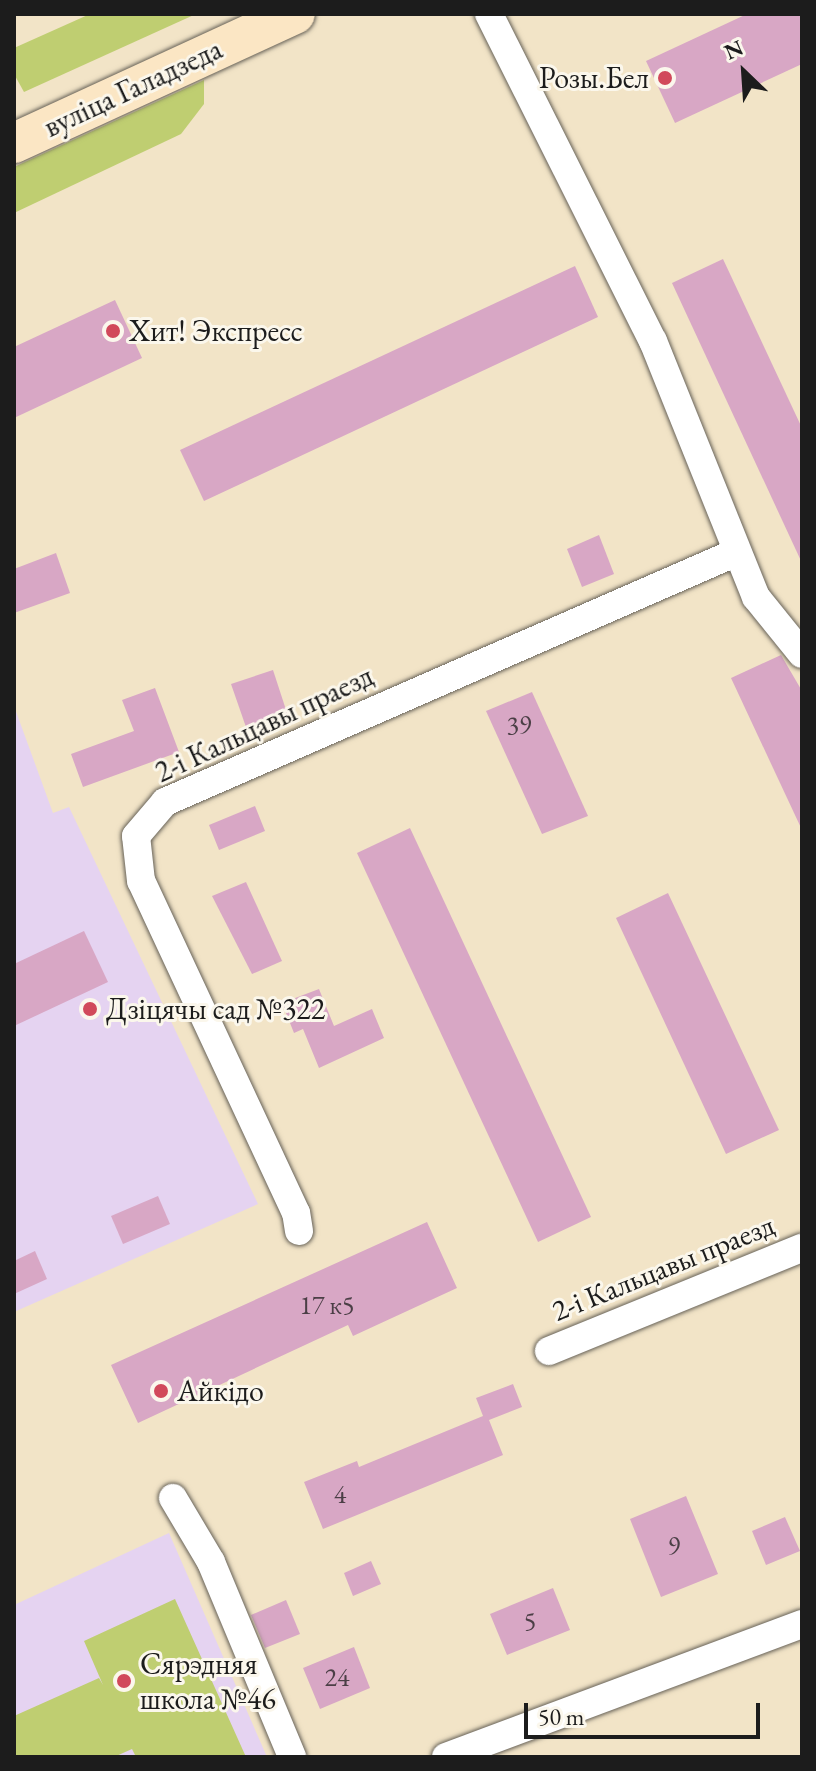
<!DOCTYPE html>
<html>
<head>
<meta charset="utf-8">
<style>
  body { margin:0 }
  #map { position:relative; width:816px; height:1771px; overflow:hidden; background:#f2e4c7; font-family:"EB Garamond",serif }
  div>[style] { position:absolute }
  .built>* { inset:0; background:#e5d3f1 }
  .green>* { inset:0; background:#bfce71 }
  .building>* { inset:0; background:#d8a7c5 }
  .roads { filter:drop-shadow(0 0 2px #676258) drop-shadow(0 0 2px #676258) }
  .minor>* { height:28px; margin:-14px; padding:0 14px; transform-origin:14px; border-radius:14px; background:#fff }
  .secondary>* { height:40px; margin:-20px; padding:0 20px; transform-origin:20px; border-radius:20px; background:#fbe6c4 }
  .dots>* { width:22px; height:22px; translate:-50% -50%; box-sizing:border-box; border:4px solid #fbf7ec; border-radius:50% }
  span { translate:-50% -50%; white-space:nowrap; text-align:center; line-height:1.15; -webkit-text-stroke:6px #fbf7ec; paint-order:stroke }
  .number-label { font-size:26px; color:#4b3f46 }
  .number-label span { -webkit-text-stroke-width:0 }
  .poi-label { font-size:30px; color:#1c1c1c }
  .right { translate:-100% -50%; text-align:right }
  .left { translate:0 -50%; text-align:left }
  .street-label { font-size:30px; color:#1c1c1c }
  .frame { position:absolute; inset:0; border:16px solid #1c1c1c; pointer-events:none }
  .north { position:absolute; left:704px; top:32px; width:80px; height:80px; -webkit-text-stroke:6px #fbf7ec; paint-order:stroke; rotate:335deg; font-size:22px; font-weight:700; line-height:32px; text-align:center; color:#1c1c1c }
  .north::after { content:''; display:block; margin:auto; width:28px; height:36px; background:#1c1c1c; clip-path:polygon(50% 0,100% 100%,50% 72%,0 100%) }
  .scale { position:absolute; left:524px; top:1703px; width:236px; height:36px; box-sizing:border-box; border:4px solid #1c1c1c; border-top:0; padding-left:10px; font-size:24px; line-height:28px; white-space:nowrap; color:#1c1c1c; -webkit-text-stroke:6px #fbf7ec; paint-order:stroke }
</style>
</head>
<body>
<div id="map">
  <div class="built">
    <i style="clip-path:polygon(14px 706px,53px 813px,69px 807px,258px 1204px,14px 1312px)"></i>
    <i style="clip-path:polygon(169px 1533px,267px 1757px,14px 1757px,14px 1605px)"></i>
  </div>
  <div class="green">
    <i style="clip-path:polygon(90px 14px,196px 14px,24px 92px,14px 74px,14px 48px)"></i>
    <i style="clip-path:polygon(204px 80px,204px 104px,181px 134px,14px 213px,14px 167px)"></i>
    <i style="clip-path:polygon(175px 1599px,246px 1757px,136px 1757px,132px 1749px,114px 1757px,14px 1757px,14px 1716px,99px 1678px,103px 1685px,84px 1641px)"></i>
  </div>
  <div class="building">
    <i style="clip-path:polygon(747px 14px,802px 14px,802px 64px,675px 123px,646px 61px)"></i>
    <i style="clip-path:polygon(723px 259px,802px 428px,802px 563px,672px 283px)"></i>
    <i style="clip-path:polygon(575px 266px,598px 317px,204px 501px,180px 450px)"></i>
    <i style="clip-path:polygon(115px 300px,142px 358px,14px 418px,14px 347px)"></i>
    <i style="clip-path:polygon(599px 535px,614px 574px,582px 587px,567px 549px)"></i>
    <i style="clip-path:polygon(56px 553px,70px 593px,14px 613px,14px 569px)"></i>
    <i style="clip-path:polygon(781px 655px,802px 691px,802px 830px,731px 678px)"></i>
    <i style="clip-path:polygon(273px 670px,288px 716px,247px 730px,231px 684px)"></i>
    <i style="clip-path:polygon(155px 688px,179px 752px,83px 787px,71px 754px,134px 731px,122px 700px)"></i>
    <i style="clip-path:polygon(532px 692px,588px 816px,542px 834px,486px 711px)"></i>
    <i style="clip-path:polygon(255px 806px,265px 831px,219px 850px,209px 825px)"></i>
    <i style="clip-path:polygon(410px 828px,591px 1217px,538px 1242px,357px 853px)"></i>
    <i style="clip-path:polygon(246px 882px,282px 961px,252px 974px,212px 896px)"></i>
    <i style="clip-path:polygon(668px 893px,779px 1130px,726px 1154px,616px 918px)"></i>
    <i style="clip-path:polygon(84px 931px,108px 982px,14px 1026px,14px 964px)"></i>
    <i style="clip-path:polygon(319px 989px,334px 1026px,372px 1009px,384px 1038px,319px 1068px,303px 1029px,294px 1033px,282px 1003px)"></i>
    <i style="clip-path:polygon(158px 1196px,170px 1224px,123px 1244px,111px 1216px)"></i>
    <i style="clip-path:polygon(427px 1222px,457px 1288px,353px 1336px,348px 1325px,138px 1423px,111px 1365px)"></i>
    <i style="clip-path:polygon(35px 1251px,47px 1279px,14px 1294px,14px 1261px)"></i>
    <i style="clip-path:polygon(513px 1384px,522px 1407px,489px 1420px,503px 1455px,323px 1529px,304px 1482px,357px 1461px,359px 1467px,483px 1416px,476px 1398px)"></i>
    <i style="clip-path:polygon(686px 1496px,718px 1574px,661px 1597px,630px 1519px)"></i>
    <i style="clip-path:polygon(785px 1517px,800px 1551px,766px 1565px,752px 1531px)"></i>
    <i style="clip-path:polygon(371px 1561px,381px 1584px,353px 1596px,344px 1573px)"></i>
    <i style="clip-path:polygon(553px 1588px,570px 1630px,507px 1655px,490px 1614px)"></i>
    <i style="clip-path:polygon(286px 1600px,300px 1634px,265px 1648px,251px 1615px)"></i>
    <i style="clip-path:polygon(354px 1647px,370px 1688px,320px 1709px,303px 1668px)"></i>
  </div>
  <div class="roads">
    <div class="minor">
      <i style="left:489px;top:14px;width:366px;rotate:63.4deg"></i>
      <i style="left:653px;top:341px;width:276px;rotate:68.1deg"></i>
      <i style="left:756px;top:597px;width:73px;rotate:51.1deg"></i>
      <i style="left:299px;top:1231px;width:18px;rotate:-99deg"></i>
      <i style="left:296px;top:1213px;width:366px;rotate:-115deg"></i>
      <i style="left:141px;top:881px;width:45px;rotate:-96.3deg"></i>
      <i style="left:136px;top:836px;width:45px;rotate:-49.5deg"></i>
      <i style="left:165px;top:802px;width:624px;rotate:-23.61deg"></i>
      <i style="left:549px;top:1351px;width:273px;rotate:-22.2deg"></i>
      <i style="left:173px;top:1498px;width:74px;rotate:59.3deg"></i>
      <i style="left:211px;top:1562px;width:211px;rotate:67.4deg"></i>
      <i style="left:446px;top:1757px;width:380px;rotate:-20.5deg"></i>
    </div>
    <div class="secondary">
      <i style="left:14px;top:143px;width:309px;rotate:-24.7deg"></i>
    </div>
  </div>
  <div class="dots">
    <i style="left:665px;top:78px;background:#d1495b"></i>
    <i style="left:113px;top:331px;background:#d1495b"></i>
    <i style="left:90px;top:1009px;background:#d1495b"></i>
    <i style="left:161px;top:1391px;background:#d1495b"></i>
    <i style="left:124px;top:1681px;background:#d1495b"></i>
  </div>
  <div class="number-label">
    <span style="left:519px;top:726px">39</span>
    <span style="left:327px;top:1306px">17 к5</span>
    <span style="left:340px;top:1495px">4</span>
    <span style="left:674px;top:1547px">9</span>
    <span style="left:530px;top:1622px">5</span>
    <span style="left:337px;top:1678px">24</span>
  </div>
  <div class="poi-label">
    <span class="right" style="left:649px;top:78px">Розы.Бел</span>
    <span class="left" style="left:129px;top:331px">Хит! Экспресс</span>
    <span class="left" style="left:106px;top:1009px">Дзіцячы сад №322</span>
    <span class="left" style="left:177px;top:1391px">Айкідо</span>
    <span class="left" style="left:140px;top:1681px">Сярэдняя<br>школа №46</span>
  </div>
  <div class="street-label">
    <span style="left:133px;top:88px;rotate:-25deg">вуліца Галадзеда</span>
    <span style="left:264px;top:724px;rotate:-25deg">2-і Кальцавы праезд</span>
    <span style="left:663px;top:1268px;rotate:-22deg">2-і Кальцавы праезд</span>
  </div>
  <div class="frame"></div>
  <div class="north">N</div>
  <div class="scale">50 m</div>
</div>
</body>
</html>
